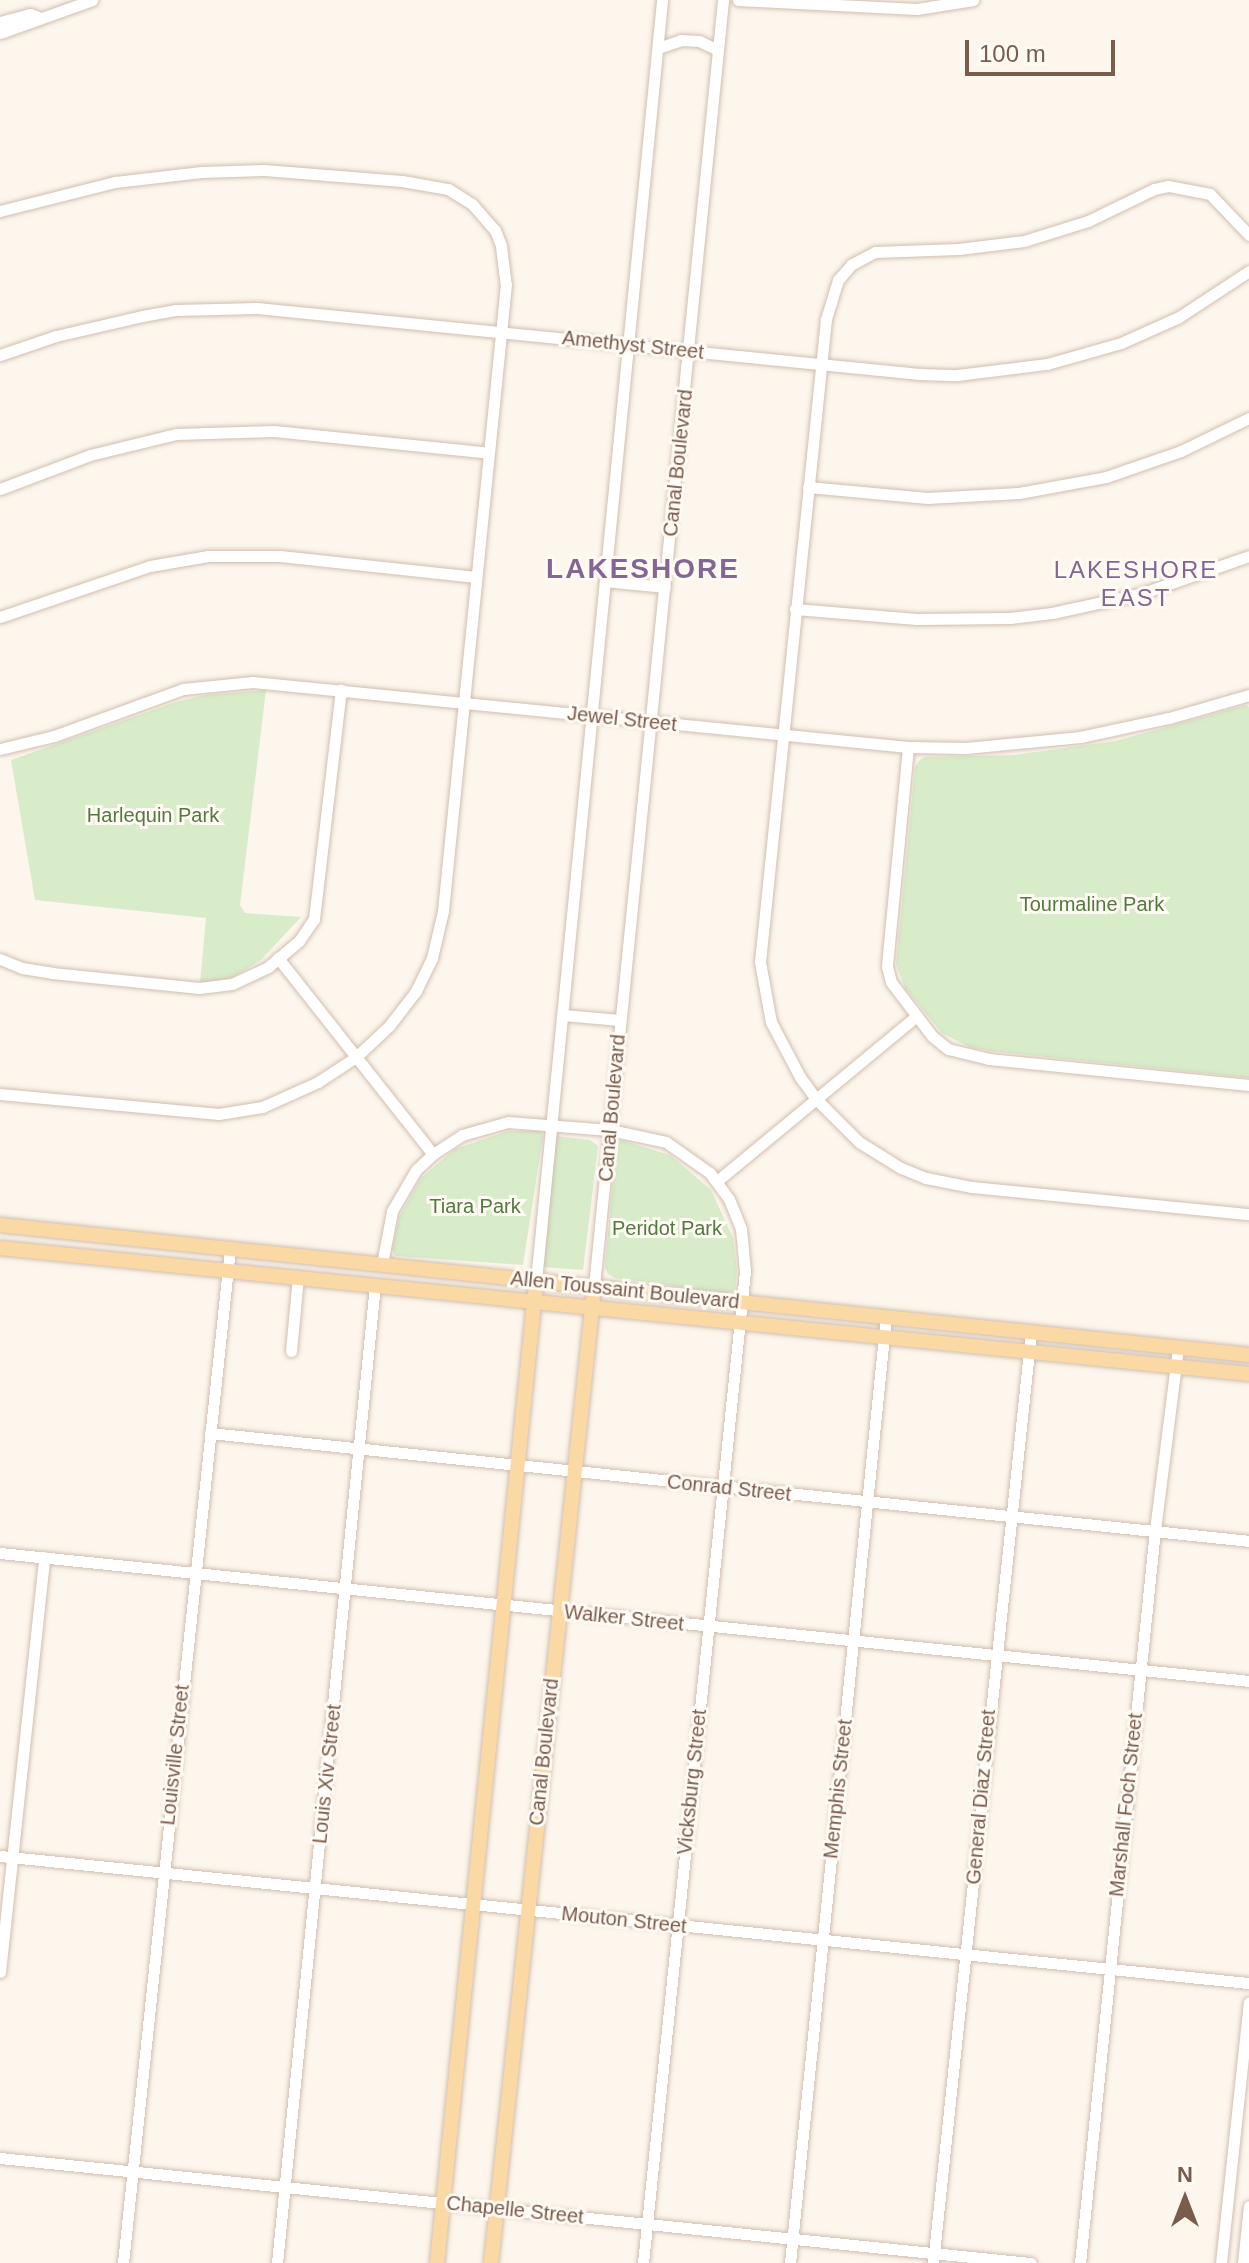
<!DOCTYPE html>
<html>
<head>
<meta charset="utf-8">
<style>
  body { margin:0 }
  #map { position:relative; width:1249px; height:2263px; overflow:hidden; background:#fdf6ec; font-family:Helvetica,sans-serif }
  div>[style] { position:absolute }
  .green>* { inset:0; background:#d8ecc9 }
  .roads { filter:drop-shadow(0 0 2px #d1beb0) drop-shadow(0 0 2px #d1beb0) }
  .minor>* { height:11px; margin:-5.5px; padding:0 5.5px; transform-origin:5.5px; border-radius:5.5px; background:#fff }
  .major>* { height:14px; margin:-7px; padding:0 7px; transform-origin:7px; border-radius:7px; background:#fbd9a5 }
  span { translate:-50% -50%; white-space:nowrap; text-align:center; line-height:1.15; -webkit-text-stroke:6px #fffaf3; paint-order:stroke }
  .street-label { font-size:20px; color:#7a5c4d }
  .park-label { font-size:20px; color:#537a41 }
  .quarter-label { font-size:24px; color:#846695; letter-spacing:2px }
  .district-label { font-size:28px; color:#846695; font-weight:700; letter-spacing:2px }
  .north { position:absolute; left:1145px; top:2159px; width:80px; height:80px; -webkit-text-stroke:6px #fffaf3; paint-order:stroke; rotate:0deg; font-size:22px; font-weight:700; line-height:32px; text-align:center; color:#7a5c4d }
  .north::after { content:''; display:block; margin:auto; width:28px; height:36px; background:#7a5c4d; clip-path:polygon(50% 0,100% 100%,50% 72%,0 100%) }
  .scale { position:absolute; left:965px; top:40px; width:150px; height:36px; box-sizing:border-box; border:4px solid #7a5c4d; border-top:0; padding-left:10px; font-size:24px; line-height:28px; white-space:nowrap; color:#7a5c4d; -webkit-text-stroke:6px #fffaf3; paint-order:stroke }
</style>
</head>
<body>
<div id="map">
  <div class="green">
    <i style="clip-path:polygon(266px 690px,240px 905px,245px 913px,301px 917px,261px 960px,231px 978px,200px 983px,206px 918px,35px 900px,11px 760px,176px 702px,205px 695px)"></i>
    <i style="clip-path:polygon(1246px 705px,1249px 707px,1249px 1078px,989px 1051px,969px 1047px,942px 1033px,905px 988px,896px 964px,915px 767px,919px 761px,924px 757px,1015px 755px,1116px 741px)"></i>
    <i style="clip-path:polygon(508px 1131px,541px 1131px,543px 1136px,523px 1265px,395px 1256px,392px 1249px,399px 1217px,421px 1178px,455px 1149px)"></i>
    <i style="clip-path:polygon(555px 1136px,590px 1140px,598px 1146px,583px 1270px,542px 1267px)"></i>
    <i style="clip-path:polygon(620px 1140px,670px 1155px,711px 1190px,733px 1238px,737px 1270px,735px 1290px,730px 1294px,615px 1278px,608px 1274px,605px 1267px,616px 1146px)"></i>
  </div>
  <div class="roads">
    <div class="minor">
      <i style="left:738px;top:0;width:179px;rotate:2.9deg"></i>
      <i style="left:917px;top:9px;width:57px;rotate:-9.1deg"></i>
      <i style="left:0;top:22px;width:31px;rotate:-15deg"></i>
      <i style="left:30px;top:14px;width:9px;rotate:21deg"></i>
      <i style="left:0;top:33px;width:98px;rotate:-19.7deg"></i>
      <i style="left:658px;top:48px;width:24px;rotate:-19deg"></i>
      <i style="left:681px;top:40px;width:18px;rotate:3deg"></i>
      <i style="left:699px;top:41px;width:21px;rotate:25deg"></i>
      <i style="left:0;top:211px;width:119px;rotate:-14.2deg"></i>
      <i style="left:115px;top:182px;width:87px;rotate:-6.6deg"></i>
      <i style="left:201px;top:172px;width:63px;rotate:-1.8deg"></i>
      <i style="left:264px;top:170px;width:138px;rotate:4.6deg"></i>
      <i style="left:402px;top:181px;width:47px;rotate:9.9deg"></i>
      <i style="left:448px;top:189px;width:28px;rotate:32deg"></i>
      <i style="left:472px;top:204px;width:35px;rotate:49deg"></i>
      <i style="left:495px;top:230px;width:17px;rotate:69deg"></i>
      <i style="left:501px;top:246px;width:38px;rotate:83deg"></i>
      <i style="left:506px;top:284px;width:630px;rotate:95.74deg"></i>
      <i style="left:443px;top:911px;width:48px;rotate:103.2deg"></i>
      <i style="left:432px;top:958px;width:37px;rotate:116deg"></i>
      <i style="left:416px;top:991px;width:44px;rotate:127.6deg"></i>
      <i style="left:389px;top:1026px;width:45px;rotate:136.8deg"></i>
      <i style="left:356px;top:1057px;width:45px;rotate:146.7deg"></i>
      <i style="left:318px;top:1082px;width:61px;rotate:155.9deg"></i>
      <i style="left:262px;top:1107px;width:44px;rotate:170.8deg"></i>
      <i style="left:219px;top:1114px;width:220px;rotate:-174.8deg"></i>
      <i style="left:1249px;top:235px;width:57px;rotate:-133.6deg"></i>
      <i style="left:1210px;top:194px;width:43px;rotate:-169.2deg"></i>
      <i style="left:1168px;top:186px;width:14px;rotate:168deg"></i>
      <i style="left:1154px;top:189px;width:73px;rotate:154.1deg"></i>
      <i style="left:1088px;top:221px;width:67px;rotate:162.6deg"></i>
      <i style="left:1024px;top:241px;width:66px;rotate:173.1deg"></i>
      <i style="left:958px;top:249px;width:83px;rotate:177.9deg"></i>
      <i style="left:875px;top:252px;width:27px;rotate:152deg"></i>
      <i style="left:851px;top:265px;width:20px;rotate:131deg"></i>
      <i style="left:838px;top:280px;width:41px;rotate:107.1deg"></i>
      <i style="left:826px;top:319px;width:646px;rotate:95.86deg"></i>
      <i style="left:760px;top:962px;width:61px;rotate:79.6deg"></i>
      <i style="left:771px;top:1022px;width:62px;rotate:62.2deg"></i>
      <i style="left:800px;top:1077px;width:27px;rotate:54deg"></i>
      <i style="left:816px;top:1099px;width:61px;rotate:45deg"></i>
      <i style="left:859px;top:1142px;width:49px;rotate:31.8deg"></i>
      <i style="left:901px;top:1168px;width:27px;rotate:22deg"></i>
      <i style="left:926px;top:1178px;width:47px;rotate:11.1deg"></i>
      <i style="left:972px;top:1187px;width:278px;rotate:5.6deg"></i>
      <i style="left:0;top:355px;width:59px;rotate:-18.7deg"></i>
      <i style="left:56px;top:336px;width:88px;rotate:-13.1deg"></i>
      <i style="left:142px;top:316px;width:35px;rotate:-10deg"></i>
      <i style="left:176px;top:310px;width:81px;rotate:-1.4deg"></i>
      <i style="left:257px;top:308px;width:666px;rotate:5.68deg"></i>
      <i style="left:920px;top:374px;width:37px;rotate:2deg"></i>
      <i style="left:957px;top:375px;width:91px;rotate:-7deg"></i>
      <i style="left:1047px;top:364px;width:77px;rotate:-15.8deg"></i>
      <i style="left:1121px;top:343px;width:64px;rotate:-24.1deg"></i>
      <i style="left:1179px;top:317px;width:84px;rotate:-33.3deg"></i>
      <i style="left:808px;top:487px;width:120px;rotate:5.3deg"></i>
      <i style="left:927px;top:498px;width:92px;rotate:-3.1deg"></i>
      <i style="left:1019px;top:493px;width:88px;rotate:-10.4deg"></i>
      <i style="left:1106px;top:477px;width:79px;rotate:-19.1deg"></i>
      <i style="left:1181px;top:451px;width:76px;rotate:-25.9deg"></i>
      <i style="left:0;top:489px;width:96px;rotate:-20.7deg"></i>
      <i style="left:90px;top:455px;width:89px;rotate:-13.7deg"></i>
      <i style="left:176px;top:434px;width:98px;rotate:-1.8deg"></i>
      <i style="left:274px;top:431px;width:216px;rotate:5.8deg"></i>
      <i style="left:605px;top:581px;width:60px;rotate:5.7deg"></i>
      <i style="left:795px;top:609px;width:122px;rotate:4.7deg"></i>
      <i style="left:917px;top:619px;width:93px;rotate:-0.6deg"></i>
      <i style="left:1010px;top:618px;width:42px;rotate:-6.8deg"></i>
      <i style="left:1052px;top:613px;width:90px;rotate:-12.2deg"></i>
      <i style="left:1140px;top:594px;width:115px;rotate:-19.2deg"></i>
      <i style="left:0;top:617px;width:158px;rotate:-18.8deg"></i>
      <i style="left:150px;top:566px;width:59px;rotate:-9.8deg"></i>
      <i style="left:208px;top:556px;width:72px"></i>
      <i style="left:280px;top:556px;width:197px;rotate:6.1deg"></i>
      <i style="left:908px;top:747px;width:220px;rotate:95.5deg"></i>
      <i style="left:887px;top:966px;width:16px;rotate:76deg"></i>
      <i style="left:891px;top:982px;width:68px;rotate:52.8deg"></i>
      <i style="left:932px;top:1036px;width:21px;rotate:39deg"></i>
      <i style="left:948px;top:1049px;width:42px;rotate:13.7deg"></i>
      <i style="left:989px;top:1059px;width:261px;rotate:5.7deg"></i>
      <i style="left:0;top:749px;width:56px;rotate:-13.5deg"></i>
      <i style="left:54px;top:736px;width:137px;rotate:-20deg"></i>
      <i style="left:183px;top:689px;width:70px;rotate:-5.7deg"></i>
      <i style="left:253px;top:682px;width:658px;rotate:5.67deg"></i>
      <i style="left:908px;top:747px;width:58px;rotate:1deg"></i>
      <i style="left:966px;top:748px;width:115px;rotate:-5.5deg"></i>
      <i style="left:1080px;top:737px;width:91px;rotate:-12.1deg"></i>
      <i style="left:1169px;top:718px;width:83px;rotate:-16deg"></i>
      <i style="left:278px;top:958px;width:250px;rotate:51.7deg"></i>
      <i style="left:0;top:959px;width:24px;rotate:22deg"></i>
      <i style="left:22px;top:968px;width:30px;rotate:9deg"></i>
      <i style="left:52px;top:973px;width:148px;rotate:5.8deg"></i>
      <i style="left:199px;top:988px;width:33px;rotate:-7deg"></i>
      <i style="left:232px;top:984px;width:40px;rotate:-25deg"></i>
      <i style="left:268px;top:967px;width:40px;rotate:-40deg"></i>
      <i style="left:299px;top:941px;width:27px;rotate:-56deg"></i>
      <i style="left:314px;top:919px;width:231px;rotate:-83.3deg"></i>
      <i style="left:563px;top:1015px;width:57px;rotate:5deg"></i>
      <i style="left:717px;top:1181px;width:257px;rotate:-39.6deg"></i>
      <i style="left:382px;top:1264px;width:54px;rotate:-79.3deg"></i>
      <i style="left:392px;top:1211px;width:48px;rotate:-59.7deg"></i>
      <i style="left:416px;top:1170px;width:23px;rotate:-43deg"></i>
      <i style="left:433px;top:1154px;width:35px;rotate:-33deg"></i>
      <i style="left:462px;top:1135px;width:48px;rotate:-15.8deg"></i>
      <i style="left:508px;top:1122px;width:102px;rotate:4.5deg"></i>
      <i style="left:610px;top:1130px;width:57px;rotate:12.1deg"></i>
      <i style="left:666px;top:1142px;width:54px;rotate:35.2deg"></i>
      <i style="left:710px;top:1173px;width:32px;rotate:54deg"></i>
      <i style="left:729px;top:1199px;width:32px;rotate:68deg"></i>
      <i style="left:741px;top:1229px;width:42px;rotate:84.6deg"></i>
      <i style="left:745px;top:1271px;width:997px;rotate:95.87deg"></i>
      <i style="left:536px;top:1281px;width:1287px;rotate:-84.38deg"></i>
      <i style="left:594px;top:1286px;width:1292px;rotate:-84.27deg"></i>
      <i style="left:291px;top:1351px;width:74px;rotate:-84.6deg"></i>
      <i style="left:210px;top:1433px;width:1045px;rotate:5.93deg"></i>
      <i style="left:0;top:1553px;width:1256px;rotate:5.85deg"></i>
      <i style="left:0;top:1856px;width:1255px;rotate:5.81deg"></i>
      <i style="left:0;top:1972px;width:417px;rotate:-83.9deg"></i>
      <i style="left:0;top:2158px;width:1036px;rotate:5.82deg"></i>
      <i style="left:123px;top:2263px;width:1021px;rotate:-83.98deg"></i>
      <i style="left:277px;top:2263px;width:984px;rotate:-84.28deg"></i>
      <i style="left:790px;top:2263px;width:952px;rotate:-84.21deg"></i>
      <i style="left:933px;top:2263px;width:936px;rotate:-83.99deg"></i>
      <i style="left:1080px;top:2263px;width:737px;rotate:-84.16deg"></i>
      <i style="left:1155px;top:1530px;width:183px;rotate:-82.8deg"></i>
      <i style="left:1221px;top:2263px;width:262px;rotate:-83.9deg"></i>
      <i style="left:1243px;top:2263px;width:57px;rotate:-84deg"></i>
    </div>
    <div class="major">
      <i style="left:0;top:1225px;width:1256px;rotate:5.94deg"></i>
      <i style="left:0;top:1248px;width:1255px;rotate:5.76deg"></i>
      <i style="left:437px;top:2263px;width:975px;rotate:-84.23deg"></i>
      <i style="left:491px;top:2263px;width:969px;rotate:-83.96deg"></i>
    </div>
  </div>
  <div class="street-label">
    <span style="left:633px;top:345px;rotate:6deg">Amethyst Street</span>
    <span style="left:678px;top:463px;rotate:-84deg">Canal Boulevard</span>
    <span style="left:622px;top:719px;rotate:6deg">Jewel Street</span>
    <span style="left:612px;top:1108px;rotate:-85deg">Canal Boulevard</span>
    <span style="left:625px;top:1290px;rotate:6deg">Allen Toussaint Boulevard</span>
    <span style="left:729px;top:1488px;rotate:6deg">Conrad Street</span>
    <span style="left:624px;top:1618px;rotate:6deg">Walker Street</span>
    <span style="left:544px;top:1752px;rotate:-84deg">Canal Boulevard</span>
    <span style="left:175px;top:1755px;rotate:-84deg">Louisville Street</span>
    <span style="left:327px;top:1774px;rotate:-84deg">Louis Xiv Street</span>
    <span style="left:692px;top:1782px;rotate:-84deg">Vicksburg Street</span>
    <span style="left:838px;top:1789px;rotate:-84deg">Memphis Street</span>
    <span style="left:981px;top:1797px;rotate:-85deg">General Diaz Street</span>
    <span style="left:1126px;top:1805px;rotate:-84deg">Marshall Foch Street</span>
    <span style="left:624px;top:1920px;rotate:6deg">Mouton Street</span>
    <span style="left:515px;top:2210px;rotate:6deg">Chapelle Street</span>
  </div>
  <div class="park-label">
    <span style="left:153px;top:815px">Harlequin Park</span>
    <span style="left:1092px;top:904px">Tourmaline Park</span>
    <span style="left:475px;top:1206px">Tiara Park</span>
    <span style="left:667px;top:1228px">Peridot Park</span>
  </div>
  <div class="quarter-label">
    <span style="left:1136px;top:584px">LAKESHORE<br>EAST</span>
  </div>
  <div class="district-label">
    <span style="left:643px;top:569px">LAKESHORE</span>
  </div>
  <div class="north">N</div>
  <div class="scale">100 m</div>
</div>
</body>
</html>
